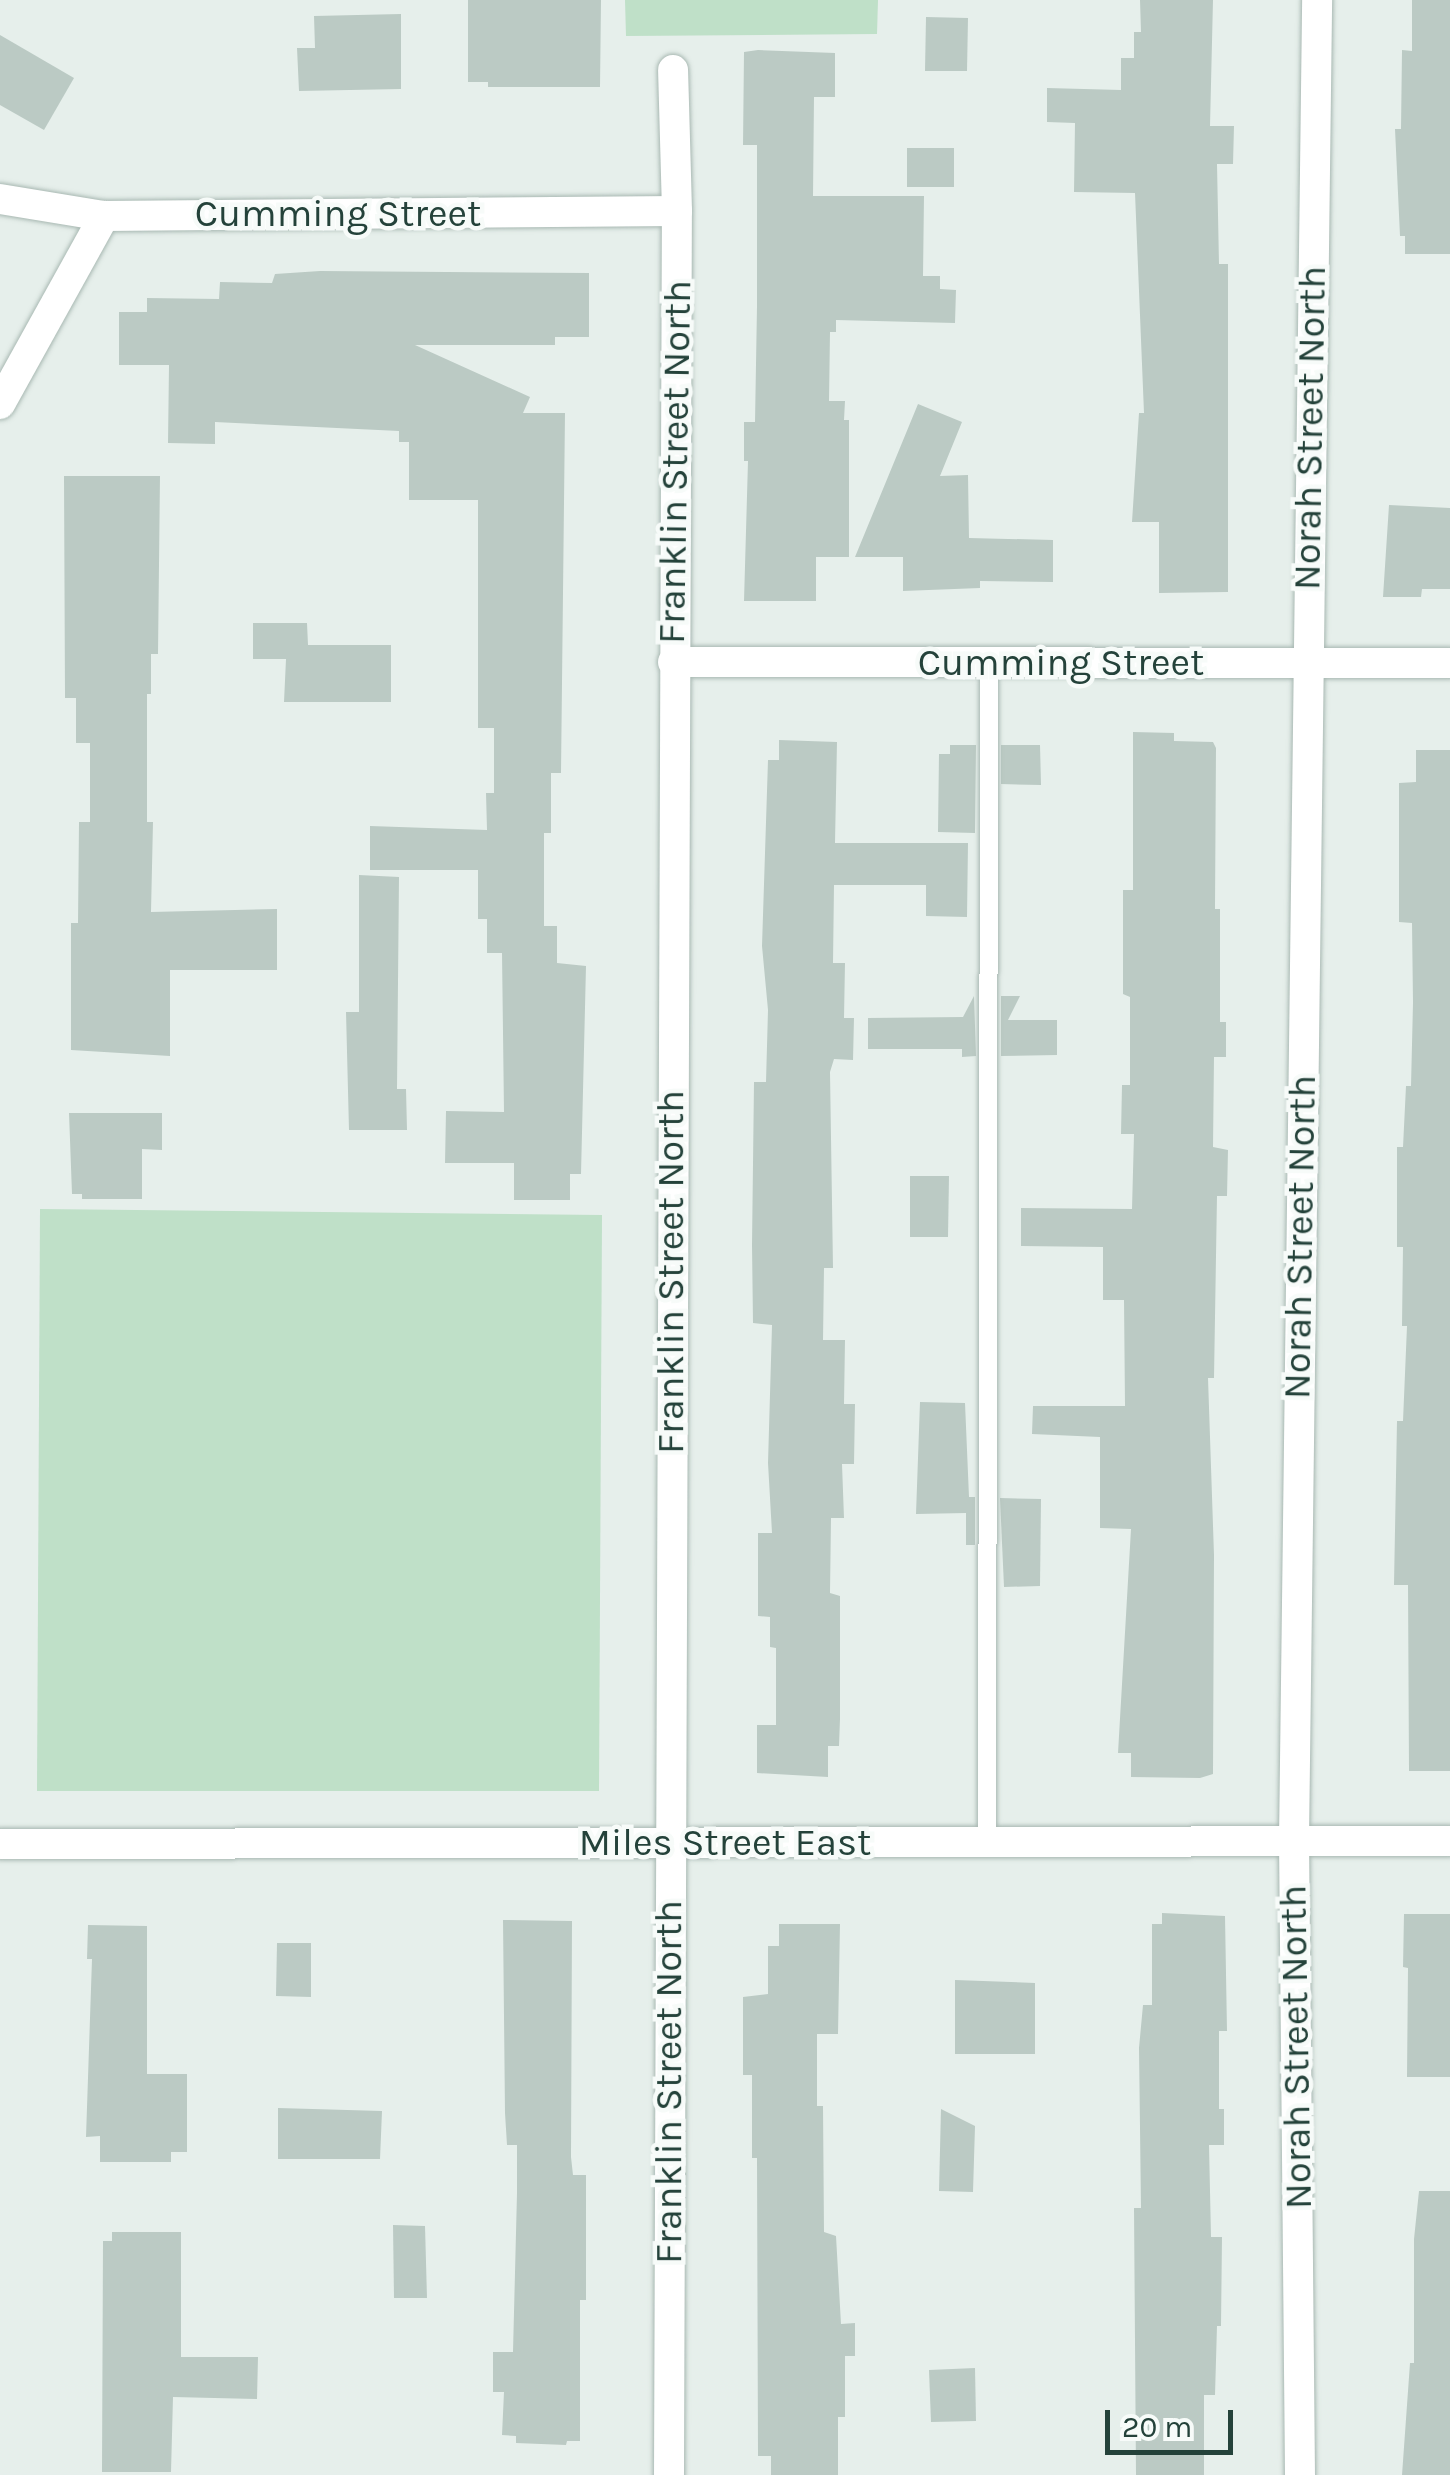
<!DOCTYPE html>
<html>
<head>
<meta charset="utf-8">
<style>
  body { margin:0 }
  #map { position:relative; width:1450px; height:2475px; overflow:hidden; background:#e6efeb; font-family:Karla,sans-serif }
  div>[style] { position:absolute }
  .green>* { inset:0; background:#bfe0c8 }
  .building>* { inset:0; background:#bbcac4 }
  .roads { filter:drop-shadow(0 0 2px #a8b8b2) drop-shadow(0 0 2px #a8b8b2) }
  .service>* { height:18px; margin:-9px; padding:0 9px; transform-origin:9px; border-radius:9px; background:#fff }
  .minor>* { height:30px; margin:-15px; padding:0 15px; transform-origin:15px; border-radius:15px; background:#fff }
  span { translate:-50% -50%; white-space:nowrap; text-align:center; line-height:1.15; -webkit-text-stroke:9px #f7fbf9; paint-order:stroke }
  .street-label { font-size:38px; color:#24423a }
  .scale { position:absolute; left:1105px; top:2410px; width:128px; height:45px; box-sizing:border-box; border:5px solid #24423a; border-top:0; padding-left:12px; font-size:30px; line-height:35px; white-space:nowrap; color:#24423a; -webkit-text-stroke:8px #f7fbf9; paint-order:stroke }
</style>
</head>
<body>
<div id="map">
  <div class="green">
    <i style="clip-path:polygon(625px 0,878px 0,877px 34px,626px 36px)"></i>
    <i style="clip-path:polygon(40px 1209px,602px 1215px,599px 1791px,37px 1791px)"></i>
  </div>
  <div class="building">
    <i style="clip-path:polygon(468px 0,601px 0,600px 87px,488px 87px,488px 82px,468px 82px)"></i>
    <i style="clip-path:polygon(1140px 0,1213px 0,1210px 126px,1234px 126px,1233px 164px,1217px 164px,1219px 264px,1228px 264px,1228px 592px,1159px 593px,1159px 522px,1132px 522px,1139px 413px,1144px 413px,1135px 193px,1074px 192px,1075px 123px,1047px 122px,1047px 88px,1121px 90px,1121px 58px,1134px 58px,1134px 32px,1141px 32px)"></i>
    <i style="clip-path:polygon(1412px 0,1450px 0,1450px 254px,1405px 254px,1405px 236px,1400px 236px,1395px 129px,1401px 129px,1402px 50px,1412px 51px)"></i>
    <i style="clip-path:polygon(401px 14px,401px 89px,299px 91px,297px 48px,315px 48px,314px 16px)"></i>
    <i style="clip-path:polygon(926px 17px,968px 18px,967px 71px,925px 71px)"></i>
    <i style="clip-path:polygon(0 35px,74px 78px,44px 130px,0 105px)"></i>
    <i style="clip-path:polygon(758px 50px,835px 53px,835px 97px,814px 97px,813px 196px,924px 196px,923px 276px,940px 276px,940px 289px,956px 290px,955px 323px,836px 320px,836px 332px,830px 332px,829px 401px,845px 401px,844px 420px,849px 420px,849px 557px,816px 557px,816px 601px,744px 601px,748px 461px,744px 461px,744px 422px,755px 422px,757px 306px,757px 145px,743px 145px,744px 52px)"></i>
    <i style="clip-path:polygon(907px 148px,954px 148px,954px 187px,907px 187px)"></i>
    <i style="clip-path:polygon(320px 271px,589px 273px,589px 337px,555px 337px,555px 345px,415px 345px,530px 397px,523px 413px,565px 413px,561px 773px,551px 773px,551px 833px,544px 833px,544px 926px,557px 926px,557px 963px,586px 966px,581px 1174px,570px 1174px,570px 1200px,514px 1200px,514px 1163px,445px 1163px,446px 1111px,504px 1112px,502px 953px,487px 953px,487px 919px,478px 919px,478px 870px,370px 870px,370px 826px,487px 830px,486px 793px,494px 793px,494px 728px,478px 728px,478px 500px,409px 500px,409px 442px,399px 442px,399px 431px,215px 422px,215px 444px,168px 443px,169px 365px,119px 365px,119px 312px,147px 312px,147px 298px,219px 299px,220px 282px,272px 283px,275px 274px)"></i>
    <i style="clip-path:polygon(918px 404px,962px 422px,940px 476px,968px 475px,969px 538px,1053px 540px,1053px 582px,980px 581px,980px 588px,903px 591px,903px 557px,855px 557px)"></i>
    <i style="clip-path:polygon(64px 476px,160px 476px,158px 654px,151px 654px,151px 694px,147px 694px,147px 822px,153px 822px,151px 912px,277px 909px,277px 970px,170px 970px,170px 1056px,71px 1050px,71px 923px,78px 923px,79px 822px,90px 822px,90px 743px,76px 743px,76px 698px,65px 698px)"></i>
    <i style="clip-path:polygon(1389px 505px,1450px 508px,1450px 589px,1422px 589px,1421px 597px,1383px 597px)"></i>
    <i style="clip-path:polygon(253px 623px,307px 623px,308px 645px,391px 645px,391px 702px,284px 702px,286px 659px,253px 659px)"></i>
    <i style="clip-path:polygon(1133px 732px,1174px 733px,1174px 741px,1213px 742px,1216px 748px,1215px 909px,1220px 909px,1220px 1022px,1226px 1022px,1226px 1057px,1214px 1057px,1213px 1147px,1228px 1150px,1227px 1196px,1217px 1196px,1214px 1378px,1208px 1378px,1214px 1555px,1213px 1774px,1200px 1778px,1131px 1777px,1131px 1753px,1118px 1753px,1131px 1529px,1100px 1528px,1100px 1437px,1032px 1434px,1033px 1406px,1125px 1406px,1124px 1300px,1103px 1300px,1103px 1247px,1021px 1246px,1021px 1208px,1132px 1209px,1134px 1134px,1121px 1134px,1122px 1085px,1130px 1085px,1130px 997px,1123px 994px,1123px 890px,1133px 890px)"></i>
    <i style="clip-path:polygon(779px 740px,837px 742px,835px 843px,968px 843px,967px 917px,926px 916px,926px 885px,834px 885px,833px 963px,845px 963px,844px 1018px,854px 1018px,853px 1060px,834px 1059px,830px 1072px,833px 1268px,824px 1268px,823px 1340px,845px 1340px,844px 1404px,855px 1404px,854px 1464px,842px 1464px,844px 1518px,831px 1518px,830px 1593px,840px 1596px,840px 1719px,839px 1746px,828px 1746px,828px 1777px,757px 1773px,757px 1725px,776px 1725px,776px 1648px,770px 1647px,770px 1617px,758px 1616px,758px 1533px,772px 1533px,768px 1463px,772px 1325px,753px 1323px,752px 1245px,754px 1082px,766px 1082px,768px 1010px,762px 946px,768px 760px,779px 760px)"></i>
    <i style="clip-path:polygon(950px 745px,976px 745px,975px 833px,938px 832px,939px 754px,950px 754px)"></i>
    <i style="clip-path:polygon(1001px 745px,1040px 745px,1041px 785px,1001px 784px)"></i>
    <i style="clip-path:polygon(1416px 750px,1450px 750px,1450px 1771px,1409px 1771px,1408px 1585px,1394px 1585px,1397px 1421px,1403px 1421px,1407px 1326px,1402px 1326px,1403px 1247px,1397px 1247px,1397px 1147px,1403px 1147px,1406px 1086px,1411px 1086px,1413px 1003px,1412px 923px,1399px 922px,1399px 783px,1416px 782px)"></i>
    <i style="clip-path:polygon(359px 875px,399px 877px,397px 1089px,406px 1089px,407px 1130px,349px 1130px,346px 1012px,359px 1012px)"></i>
    <i style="clip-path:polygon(974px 996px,976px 1056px,962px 1057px,962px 1049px,868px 1049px,868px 1018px,963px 1017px)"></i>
    <i style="clip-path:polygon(1001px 996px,1020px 996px,1008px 1020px,1057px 1020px,1057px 1055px,1001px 1056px)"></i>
    <i style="clip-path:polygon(69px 1113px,162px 1113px,162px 1150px,142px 1149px,142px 1199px,82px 1199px,82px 1194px,72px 1194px)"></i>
    <i style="clip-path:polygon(910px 1176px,949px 1176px,948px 1237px,910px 1237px)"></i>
    <i style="clip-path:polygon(920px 1402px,965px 1403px,969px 1497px,975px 1497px,975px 1545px,966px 1545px,966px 1513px,916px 1514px)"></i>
    <i style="clip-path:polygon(1000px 1498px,1041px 1499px,1040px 1586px,1004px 1587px)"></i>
    <i style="clip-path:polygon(1162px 1913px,1225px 1916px,1227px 2031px,1219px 2031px,1219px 2109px,1224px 2109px,1224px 2145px,1209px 2145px,1211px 2237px,1222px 2237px,1221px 2326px,1217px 2326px,1215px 2395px,1204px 2395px,1204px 2475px,1136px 2475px,1134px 2208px,1141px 2208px,1139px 2048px,1143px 2005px,1152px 2005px,1152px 1924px,1162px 1924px)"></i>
    <i style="clip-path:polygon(1404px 1914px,1450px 1914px,1450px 2077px,1407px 2077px,1408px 1968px,1403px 1967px)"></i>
    <i style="clip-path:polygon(503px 1920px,572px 1921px,571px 2157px,573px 2175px,586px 2175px,586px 2300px,580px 2300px,580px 2441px,567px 2441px,566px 2445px,516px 2443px,516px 2436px,502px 2435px,504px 2392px,493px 2392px,493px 2352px,513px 2352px,517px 2193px,517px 2145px,507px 2145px,505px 2113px)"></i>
    <i style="clip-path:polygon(779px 1924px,840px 1924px,838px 2034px,817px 2034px,817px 2106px,823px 2106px,824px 2232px,836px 2236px,841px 2324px,855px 2323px,855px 2356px,845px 2356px,845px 2417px,838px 2417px,838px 2475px,771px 2475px,771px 2456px,758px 2456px,757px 2158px,752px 2158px,752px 2075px,743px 2075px,743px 1997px,768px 1994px,768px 1946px,779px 1946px)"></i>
    <i style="clip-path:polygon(88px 1925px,147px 1926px,147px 2074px,187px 2074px,187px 2152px,171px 2152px,171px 2162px,100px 2162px,100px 2136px,86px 2137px,92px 1959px,87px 1959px)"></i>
    <i style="clip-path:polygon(277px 1943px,311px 1943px,311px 1997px,276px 1996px)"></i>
    <i style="clip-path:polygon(955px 1980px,1035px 1983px,1035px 2054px,955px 2054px)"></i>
    <i style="clip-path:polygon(278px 2108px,382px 2111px,380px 2159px,278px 2159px)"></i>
    <i style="clip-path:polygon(941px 2109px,975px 2126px,973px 2192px,939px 2191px)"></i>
    <i style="clip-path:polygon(1419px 2191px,1450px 2191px,1450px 2475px,1402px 2475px,1410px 2363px,1414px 2363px,1414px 2239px)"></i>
    <i style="clip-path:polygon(393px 2225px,425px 2226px,427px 2298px,394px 2298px)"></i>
    <i style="clip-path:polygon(112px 2232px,181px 2232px,181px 2357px,258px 2357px,257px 2399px,173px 2397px,171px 2472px,102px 2472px,103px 2241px,112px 2241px)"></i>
    <i style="clip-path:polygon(975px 2368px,976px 2421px,931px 2422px,929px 2370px)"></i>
  </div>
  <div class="roads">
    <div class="service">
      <i style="left:987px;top:1842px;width:1180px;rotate:-89.9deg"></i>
    </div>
    <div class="minor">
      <i style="left:0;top:199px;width:105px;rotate:9.3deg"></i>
      <i style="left:104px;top:216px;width:573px;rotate:-0.5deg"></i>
      <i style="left:0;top:404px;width:215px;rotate:-61deg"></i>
      <i style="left:673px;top:662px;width:777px;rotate:0.07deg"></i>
      <i style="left:0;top:1844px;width:1450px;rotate:-0.12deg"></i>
      <i style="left:669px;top:2475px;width:2264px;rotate:-89.8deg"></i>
      <i style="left:677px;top:211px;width:141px;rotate:-91.6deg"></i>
      <i style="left:1300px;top:2475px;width:634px;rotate:-90.54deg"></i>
      <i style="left:1294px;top:1841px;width:1841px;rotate:-89.28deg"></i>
    </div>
  </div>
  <div class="street-label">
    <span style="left:338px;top:214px">Cumming Street</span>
    <span style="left:1310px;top:428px;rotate:-89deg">Norah Street North</span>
    <span style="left:675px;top:462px;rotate:-89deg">Franklin Street North</span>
    <span style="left:1061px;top:663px">Cumming Street</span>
    <span style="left:1300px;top:1237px;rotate:-89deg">Norah Street North</span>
    <span style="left:671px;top:1272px;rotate:-90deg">Franklin Street North</span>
    <span style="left:725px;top:1843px">Miles Street East</span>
    <span style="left:1296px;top:2047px;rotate:-91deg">Norah Street North</span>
    <span style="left:669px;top:2082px;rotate:-90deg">Franklin Street North</span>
  </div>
  <div class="scale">20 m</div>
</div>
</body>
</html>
